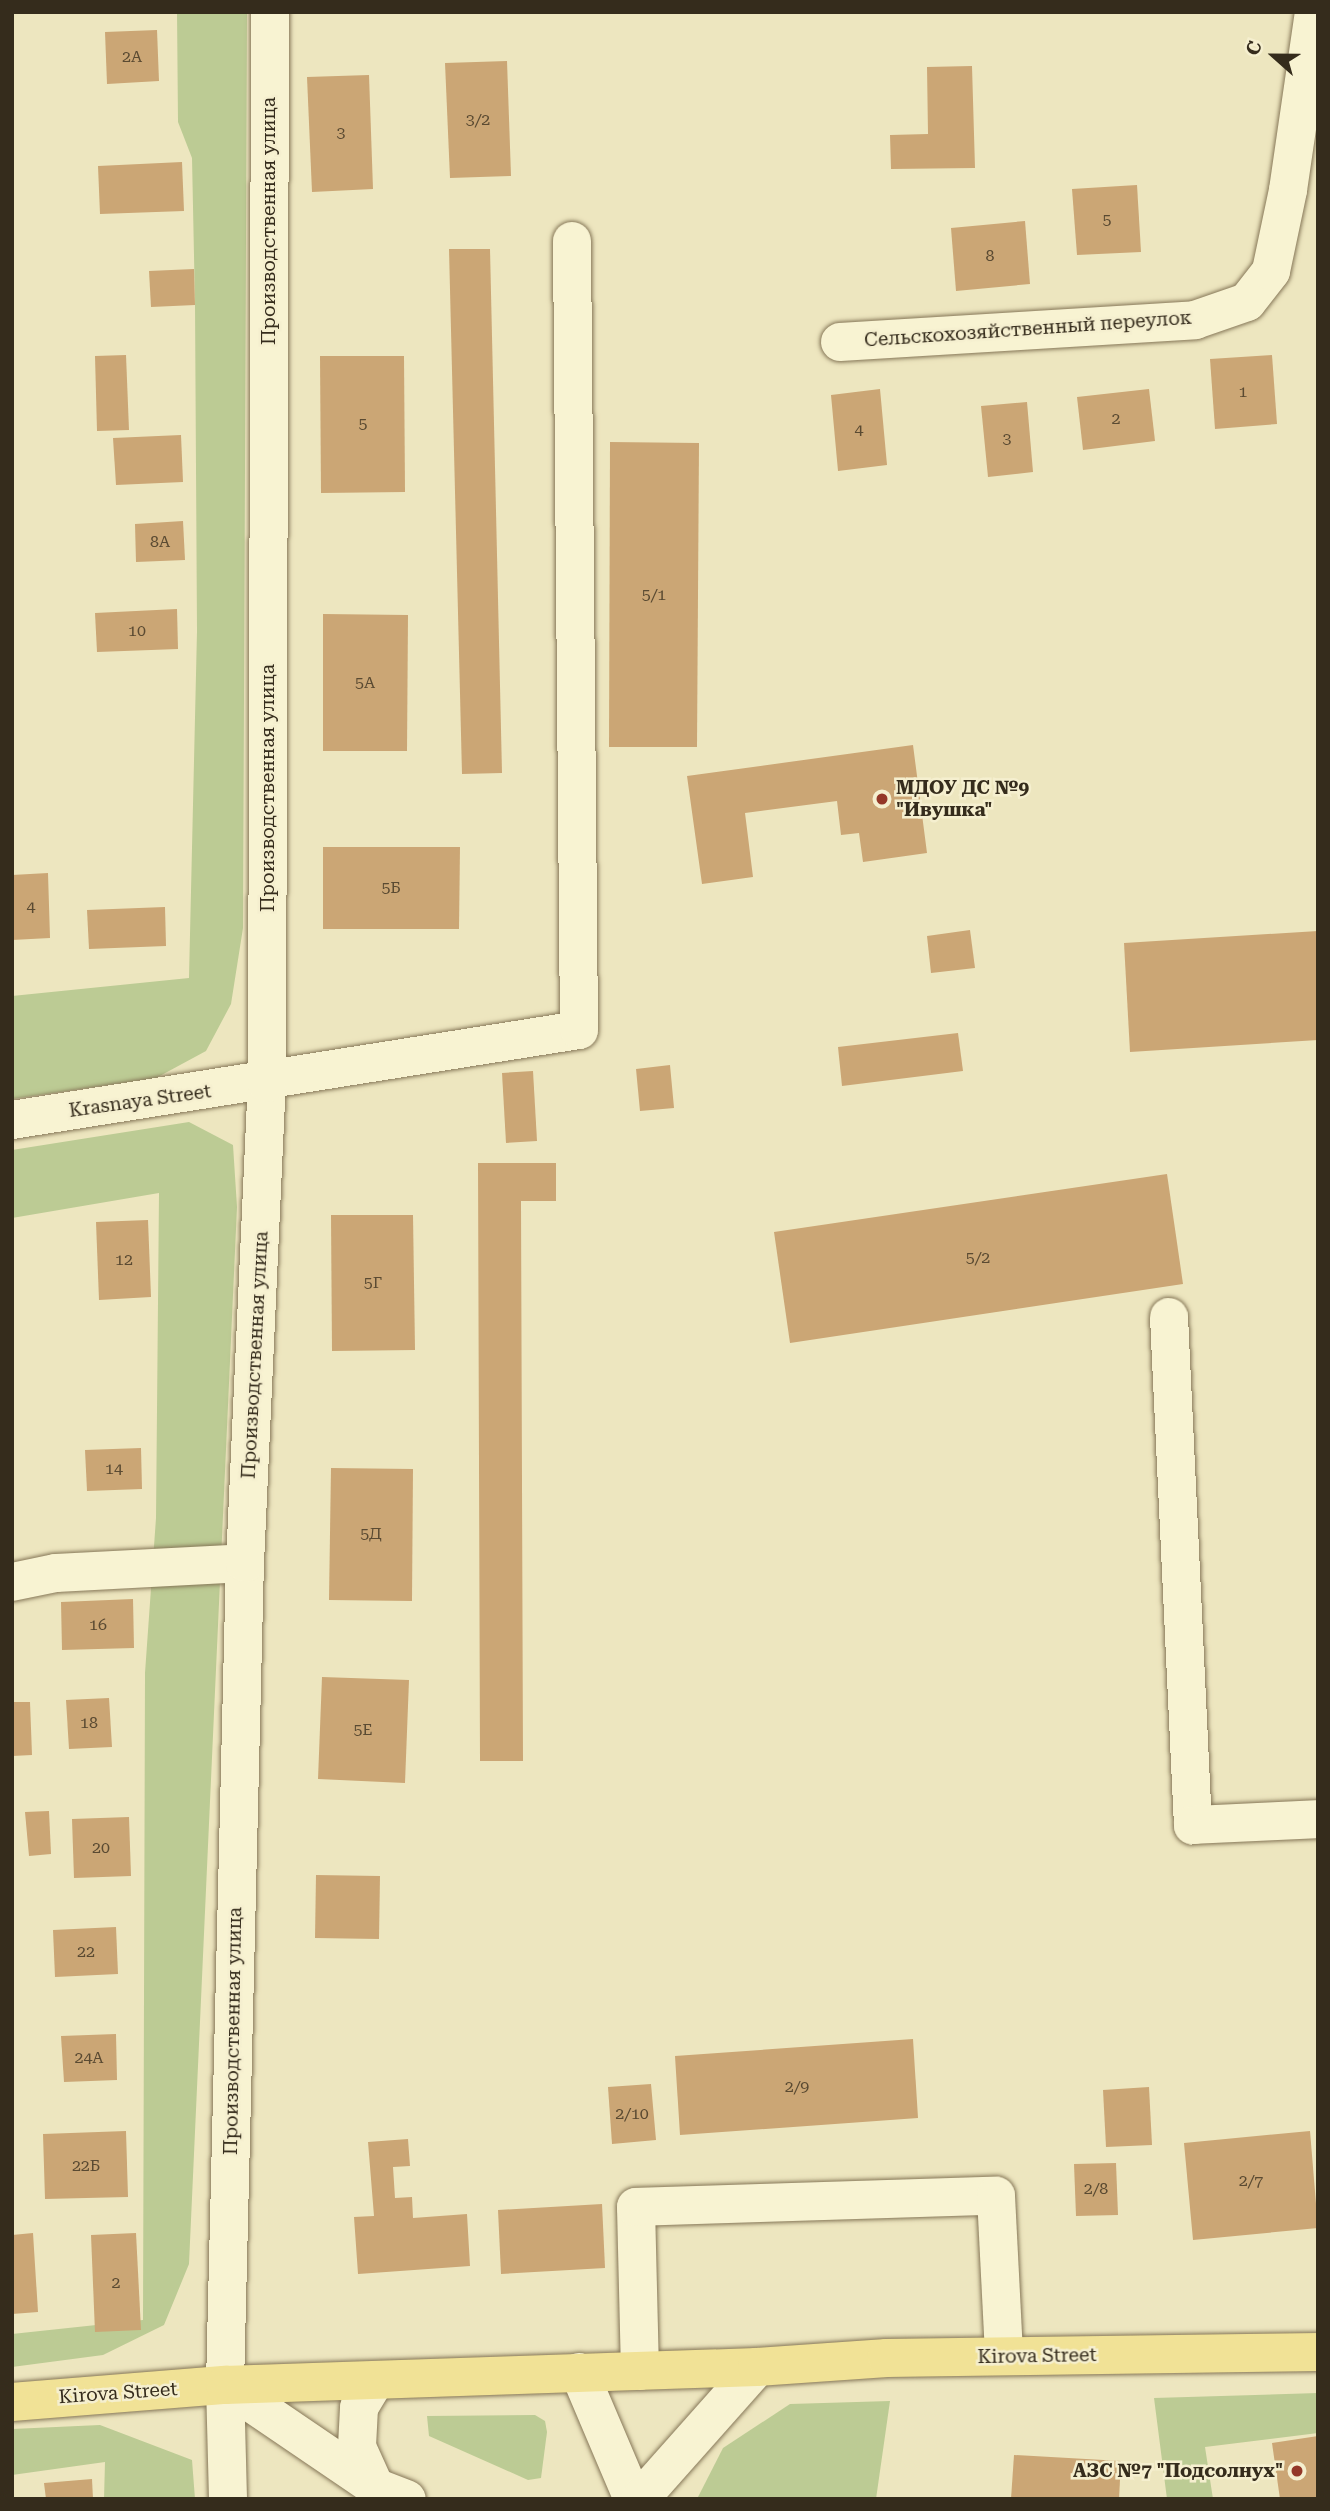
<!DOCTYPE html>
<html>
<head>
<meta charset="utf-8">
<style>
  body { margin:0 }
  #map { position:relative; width:1330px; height:2511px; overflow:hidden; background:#ede6bf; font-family:"Roboto Serif",serif }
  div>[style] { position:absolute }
  .green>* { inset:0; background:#bccb94 }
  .building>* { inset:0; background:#cba675 }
  .roads { filter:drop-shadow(0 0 2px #867758) drop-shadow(0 0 2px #867758) }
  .minor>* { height:38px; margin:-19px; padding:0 19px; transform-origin:19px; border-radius:19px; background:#f8f3d2 }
  .major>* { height:38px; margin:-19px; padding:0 19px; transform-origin:19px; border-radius:19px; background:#f1e296 }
  .dots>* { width:19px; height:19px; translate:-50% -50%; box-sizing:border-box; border:4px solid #f5efcf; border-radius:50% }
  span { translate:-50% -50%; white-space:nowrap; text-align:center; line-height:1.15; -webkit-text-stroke:5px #f5efcf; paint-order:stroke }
  .number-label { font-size:16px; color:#5a4a32 }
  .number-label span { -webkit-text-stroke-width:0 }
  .street-label { font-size:19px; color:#352c1c }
  .poi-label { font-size:19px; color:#352c1c; font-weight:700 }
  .left { translate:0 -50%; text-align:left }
  .right { translate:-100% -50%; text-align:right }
  .frame { position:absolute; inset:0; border:14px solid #352c1c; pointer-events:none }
  .north { position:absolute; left:1239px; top:21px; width:70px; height:70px; -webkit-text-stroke:5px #f5efcf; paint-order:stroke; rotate:291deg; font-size:19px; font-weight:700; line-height:28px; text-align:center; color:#352c1c }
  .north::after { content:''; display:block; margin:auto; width:24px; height:32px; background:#352c1c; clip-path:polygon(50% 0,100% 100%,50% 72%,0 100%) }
</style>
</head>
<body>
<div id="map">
  <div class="green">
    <i style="clip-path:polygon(177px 12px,247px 12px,243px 928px,231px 1004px,206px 1051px,156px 1078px,12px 1099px,12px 996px,189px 978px,197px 631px,195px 305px,192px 158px,178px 122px)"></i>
    <i style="clip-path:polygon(189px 1122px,233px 1145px,237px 1207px,189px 2264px,164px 2325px,103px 2355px,12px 2367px,12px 2334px,143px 2320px,145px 1673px,156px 1518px,159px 1193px,12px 1218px,12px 1150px)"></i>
    <i style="clip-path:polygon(1318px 2393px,1318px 2433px,1205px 2447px,1213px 2499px,1167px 2499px,1154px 2398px)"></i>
    <i style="clip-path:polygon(890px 2401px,876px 2499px,697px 2499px,723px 2448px,790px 2404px)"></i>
    <i style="clip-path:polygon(535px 2415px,545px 2421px,547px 2432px,541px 2478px,528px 2480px,429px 2436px,427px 2416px)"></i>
    <i style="clip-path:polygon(100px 2425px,192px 2460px,195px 2499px,104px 2499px,105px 2462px,12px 2475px,12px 2429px)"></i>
  </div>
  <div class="building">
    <i style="clip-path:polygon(157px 30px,159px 81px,107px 84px,105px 32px)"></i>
    <i style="clip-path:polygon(507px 61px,511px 176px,450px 178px,445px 63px)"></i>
    <i style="clip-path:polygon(972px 66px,975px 168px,891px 169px,890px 135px,928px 134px,927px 67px)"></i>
    <i style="clip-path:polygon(369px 75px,373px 189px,312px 192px,307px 77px)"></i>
    <i style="clip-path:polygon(182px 162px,184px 211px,100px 214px,98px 166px)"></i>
    <i style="clip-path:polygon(1137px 185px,1141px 252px,1077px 255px,1072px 189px)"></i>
    <i style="clip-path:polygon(1025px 221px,1030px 284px,956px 291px,951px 228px)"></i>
    <i style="clip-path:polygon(449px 249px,490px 249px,502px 773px,462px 774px)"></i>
    <i style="clip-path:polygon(194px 269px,195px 305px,151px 307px,149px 271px)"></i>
    <i style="clip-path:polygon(126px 355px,129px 430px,97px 431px,95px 356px)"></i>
    <i style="clip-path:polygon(1272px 355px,1277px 424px,1215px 429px,1210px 359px)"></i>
    <i style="clip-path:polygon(320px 356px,404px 356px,405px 492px,321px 493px)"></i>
    <i style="clip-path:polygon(880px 389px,887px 465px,838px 471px,831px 395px)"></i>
    <i style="clip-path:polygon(1149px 389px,1155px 441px,1083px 450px,1077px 397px)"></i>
    <i style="clip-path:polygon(1027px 402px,1033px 472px,988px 477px,981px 406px)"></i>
    <i style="clip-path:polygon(181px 435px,183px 482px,116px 485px,113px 438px)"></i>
    <i style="clip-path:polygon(610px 442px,699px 443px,697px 747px,609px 747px)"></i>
    <i style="clip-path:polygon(183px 521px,185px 560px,136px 562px,135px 524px)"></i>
    <i style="clip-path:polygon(177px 609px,178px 649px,97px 652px,95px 613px)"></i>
    <i style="clip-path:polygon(323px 614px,408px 615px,407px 751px,323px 751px)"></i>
    <i style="clip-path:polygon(913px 745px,927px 853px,863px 862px,859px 833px,841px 835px,837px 801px,745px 813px,753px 877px,702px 884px,687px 776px)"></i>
    <i style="clip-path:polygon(323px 847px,460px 847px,459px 929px,323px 929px)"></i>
    <i style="clip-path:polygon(48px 873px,50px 938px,12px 940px,12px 875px)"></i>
    <i style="clip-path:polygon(165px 907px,166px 946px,89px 949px,87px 910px)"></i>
    <i style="clip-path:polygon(970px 930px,975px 968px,931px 973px,927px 936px)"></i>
    <i style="clip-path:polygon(1318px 931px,1318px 1040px,1130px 1052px,1124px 943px)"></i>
    <i style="clip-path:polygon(958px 1033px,963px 1071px,842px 1086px,838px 1047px)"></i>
    <i style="clip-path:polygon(670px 1065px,674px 1108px,640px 1111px,636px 1069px)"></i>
    <i style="clip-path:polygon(533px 1071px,537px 1141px,506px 1143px,502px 1073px)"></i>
    <i style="clip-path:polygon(478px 1163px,556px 1163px,556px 1201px,521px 1201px,523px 1761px,480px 1761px)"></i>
    <i style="clip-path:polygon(1167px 1174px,1183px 1284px,790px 1343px,774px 1232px)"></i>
    <i style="clip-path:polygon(331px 1215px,413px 1215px,415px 1350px,332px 1351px)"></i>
    <i style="clip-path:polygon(148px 1220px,151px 1297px,99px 1300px,96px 1222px)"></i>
    <i style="clip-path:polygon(141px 1448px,142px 1489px,87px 1491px,85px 1450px)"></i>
    <i style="clip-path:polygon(331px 1468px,413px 1469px,412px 1601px,329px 1600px)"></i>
    <i style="clip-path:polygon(133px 1599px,134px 1648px,62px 1650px,61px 1602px)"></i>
    <i style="clip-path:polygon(322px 1677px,409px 1680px,405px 1783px,318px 1779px)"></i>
    <i style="clip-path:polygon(109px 1698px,112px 1747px,69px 1749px,66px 1700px)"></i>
    <i style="clip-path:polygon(12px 1702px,30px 1702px,32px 1755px,12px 1756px)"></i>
    <i style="clip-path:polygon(49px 1811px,51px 1854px,29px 1856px,25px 1812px)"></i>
    <i style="clip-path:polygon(129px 1817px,131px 1876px,74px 1878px,72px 1819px)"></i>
    <i style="clip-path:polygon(316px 1875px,380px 1876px,379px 1939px,315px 1938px)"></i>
    <i style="clip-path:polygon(116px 1927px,118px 1974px,55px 1977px,53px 1930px)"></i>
    <i style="clip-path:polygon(116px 2034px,117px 2080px,64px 2082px,61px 2036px)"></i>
    <i style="clip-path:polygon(913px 2039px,918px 2118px,680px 2135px,675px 2056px)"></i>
    <i style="clip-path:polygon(651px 2084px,656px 2140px,612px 2144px,608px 2087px)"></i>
    <i style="clip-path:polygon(1149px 2087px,1152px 2145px,1106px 2147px,1103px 2090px)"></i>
    <i style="clip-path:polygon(126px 2131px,128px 2197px,45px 2199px,43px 2134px)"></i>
    <i style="clip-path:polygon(1310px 2131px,1318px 2228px,1193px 2240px,1184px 2143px)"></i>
    <i style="clip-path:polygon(408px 2139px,410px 2166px,393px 2167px,395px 2198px,412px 2197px,413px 2218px,467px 2214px,470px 2266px,358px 2274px,354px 2217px,374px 2216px,368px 2142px)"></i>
    <i style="clip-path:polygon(1116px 2163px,1118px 2215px,1076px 2216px,1074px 2164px)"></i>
    <i style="clip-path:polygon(602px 2204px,605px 2268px,501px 2274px,498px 2210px)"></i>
    <i style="clip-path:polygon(33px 2233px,38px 2312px,12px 2314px,12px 2235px)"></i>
    <i style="clip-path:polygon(136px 2233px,141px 2330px,95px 2332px,91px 2235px)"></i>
    <i style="clip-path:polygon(1318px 2436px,1318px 2499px,1280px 2499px,1272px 2443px)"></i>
    <i style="clip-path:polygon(1014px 2455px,1121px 2461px,1119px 2499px,1011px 2499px)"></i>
    <i style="clip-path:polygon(92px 2479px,93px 2499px,46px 2499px,44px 2483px)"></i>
  </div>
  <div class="roads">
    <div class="minor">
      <i style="left:840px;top:342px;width:356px;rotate:-3.5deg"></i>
      <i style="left:1195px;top:320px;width:55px;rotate:-19.1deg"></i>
      <i style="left:1247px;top:302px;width:39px;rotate:-52deg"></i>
      <i style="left:1271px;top:271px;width:83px;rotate:-78.1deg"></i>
      <i style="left:1288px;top:190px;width:180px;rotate:-81.7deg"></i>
      <i style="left:12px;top:1120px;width:574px;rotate:-9.02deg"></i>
      <i style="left:579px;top:1030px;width:789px;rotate:-90.51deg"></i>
      <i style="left:1169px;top:1317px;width:509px;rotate:87.3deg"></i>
      <i style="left:1193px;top:1825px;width:125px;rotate:-2.7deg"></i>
      <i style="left:12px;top:1582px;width:45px;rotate:-11.6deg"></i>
      <i style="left:56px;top:1573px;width:189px;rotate:-3deg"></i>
      <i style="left:640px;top:2371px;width:164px;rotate:-91.4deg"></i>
      <i style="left:636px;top:2207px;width:360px;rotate:-1.8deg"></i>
      <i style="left:996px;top:2196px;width:160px;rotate:87.1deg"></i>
      <i style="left:579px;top:2372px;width:138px;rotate:67deg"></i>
      <i style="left:375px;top:2381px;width:31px;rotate:121deg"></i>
      <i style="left:359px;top:2408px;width:39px;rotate:93deg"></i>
      <i style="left:357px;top:2447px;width:44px;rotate:65.8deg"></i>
      <i style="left:225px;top:2385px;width:181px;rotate:34.2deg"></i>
      <i style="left:375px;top:2487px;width:34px;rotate:21deg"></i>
      <i style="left:228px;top:2499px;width:114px;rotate:-91.5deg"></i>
      <i style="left:225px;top:2385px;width:822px;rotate:-88.61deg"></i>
      <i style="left:245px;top:1563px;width:481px;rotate:-87.4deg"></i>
      <i style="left:267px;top:1083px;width:1071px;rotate:-89.84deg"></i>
      <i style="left:640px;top:2499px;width:176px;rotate:-48.4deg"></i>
    </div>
    <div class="major">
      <i style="left:12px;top:2402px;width:214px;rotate:-4.6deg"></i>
      <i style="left:225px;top:2385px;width:532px;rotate:-1.94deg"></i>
      <i style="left:757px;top:2367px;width:130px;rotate:-4deg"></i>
      <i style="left:887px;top:2358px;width:431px;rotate:-0.8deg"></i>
    </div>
  </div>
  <div class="dots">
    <i style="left:882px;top:799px;background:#943828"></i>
    <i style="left:1297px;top:2471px;background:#943828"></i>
  </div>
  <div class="number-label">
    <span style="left:132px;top:57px">2А</span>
    <span style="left:478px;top:120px">3/2</span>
    <span style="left:341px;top:133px">3</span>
    <span style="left:1107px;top:220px">5</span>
    <span style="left:990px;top:256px">8</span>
    <span style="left:1243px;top:392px">1</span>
    <span style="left:1116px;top:419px">2</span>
    <span style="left:363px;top:424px">5</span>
    <span style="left:859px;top:430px">4</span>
    <span style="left:1007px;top:439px">3</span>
    <span style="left:160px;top:542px">8А</span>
    <span style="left:654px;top:595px">5/1</span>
    <span style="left:137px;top:631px">10</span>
    <span style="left:365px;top:683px">5А</span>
    <span style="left:391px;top:888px">5Б</span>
    <span style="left:31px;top:907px">4</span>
    <span style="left:978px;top:1258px">5/2</span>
    <span style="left:124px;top:1260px">12</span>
    <span style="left:373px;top:1283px">5Г</span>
    <span style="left:114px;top:1469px">14</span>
    <span style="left:371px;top:1534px">5Д</span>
    <span style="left:98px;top:1625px">16</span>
    <span style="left:89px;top:1723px">18</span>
    <span style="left:363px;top:1730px">5Е</span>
    <span style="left:101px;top:1848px">20</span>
    <span style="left:86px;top:1952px">22</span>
    <span style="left:89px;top:2058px">24А</span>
    <span style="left:797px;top:2087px">2/9</span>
    <span style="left:632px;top:2114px">2/10</span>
    <span style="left:86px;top:2166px">22Б</span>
    <span style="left:1251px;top:2181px">2/7</span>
    <span style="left:1096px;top:2189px">2/8</span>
    <span style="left:116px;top:2283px">2</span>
  </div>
  <div class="street-label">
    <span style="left:269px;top:221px;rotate:-90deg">Производственная улица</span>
    <span style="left:1028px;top:329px;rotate:-4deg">Сельскохозяйственный переулок</span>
    <span style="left:268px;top:788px;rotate:-90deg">Производственная улица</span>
    <span style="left:140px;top:1101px;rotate:-8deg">Krasnaya Street</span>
    <span style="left:255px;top:1355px;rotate:-87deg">Производственная улица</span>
    <span style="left:233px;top:2031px;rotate:-89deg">Производственная улица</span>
    <span style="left:1037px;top:2356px;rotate:-1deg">Kirova Street</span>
    <span style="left:118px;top:2393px;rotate:-4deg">Kirova Street</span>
  </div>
  <div class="poi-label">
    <span class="left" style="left:896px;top:799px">МДОУ ДС №9<br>"Ивушка"</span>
    <span class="right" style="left:1283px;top:2471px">АЗС №7 "Подсолнух"</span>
  </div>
  <div class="frame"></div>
  <div class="north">С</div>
</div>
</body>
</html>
